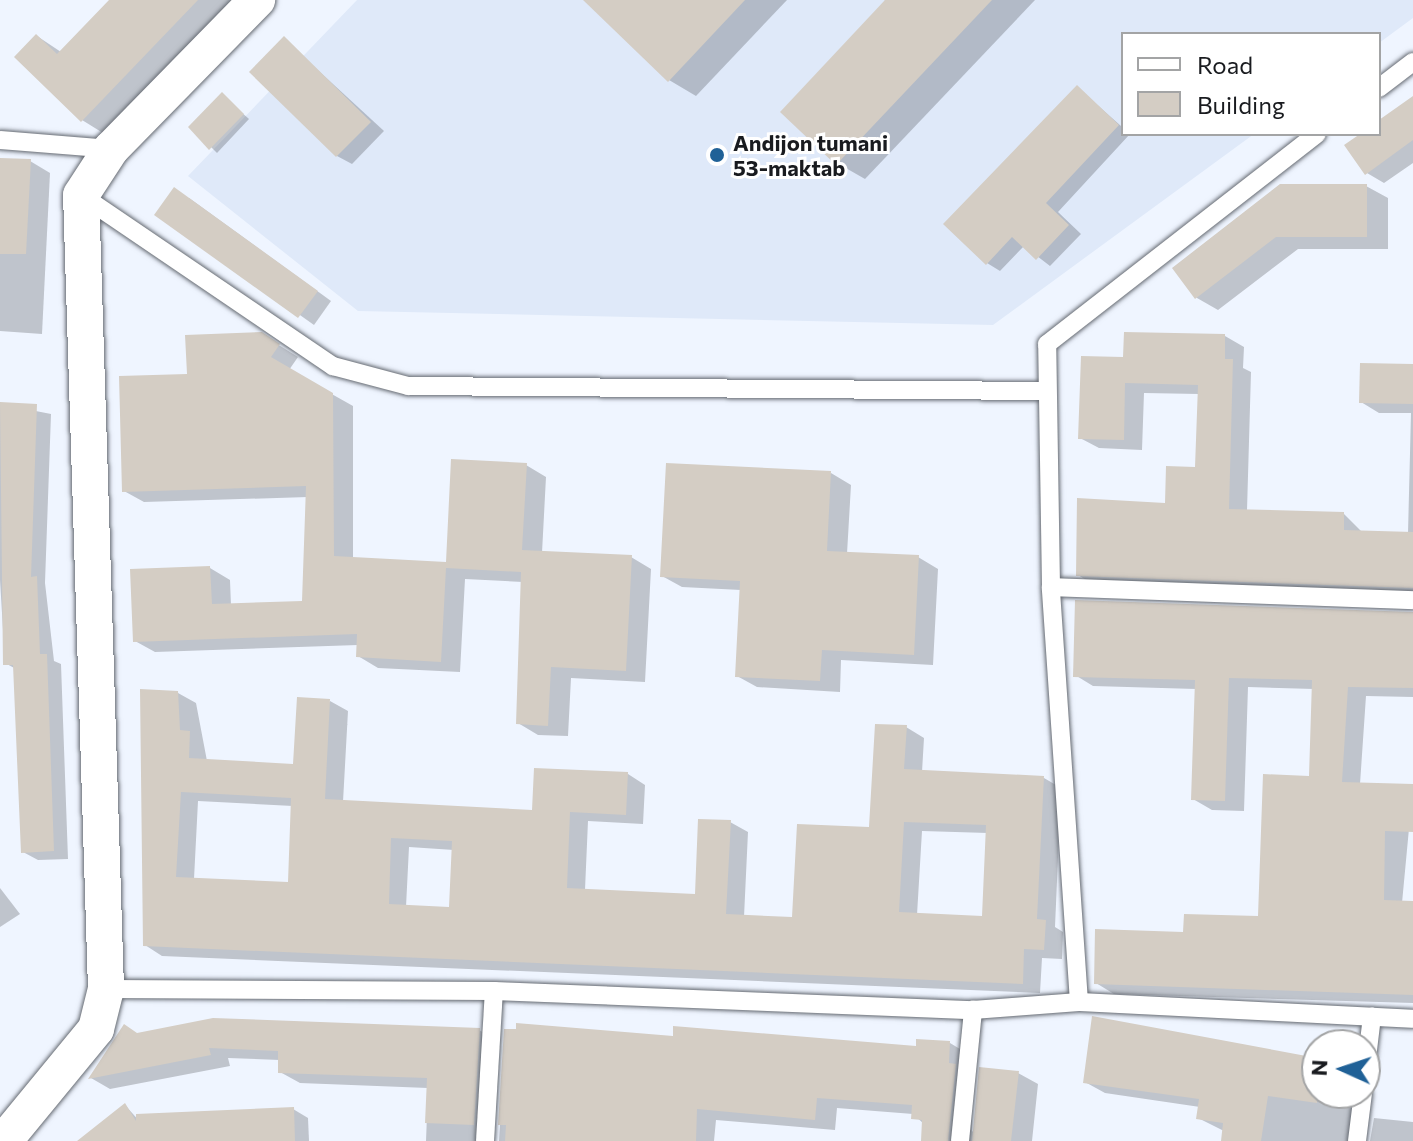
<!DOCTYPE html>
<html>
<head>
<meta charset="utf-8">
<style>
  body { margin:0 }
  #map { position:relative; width:1413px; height:1141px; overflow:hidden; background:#eff5ff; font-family:Commissioner,sans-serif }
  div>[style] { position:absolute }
  .built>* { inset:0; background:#dfe9f9 }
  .shadow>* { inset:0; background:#0003 }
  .building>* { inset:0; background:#d4cdc4 }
  .roads { filter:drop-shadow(0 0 2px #656a72) drop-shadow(0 0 2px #656a72) }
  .service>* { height:18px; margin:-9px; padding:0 9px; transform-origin:9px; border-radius:9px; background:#fff }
  .minor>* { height:36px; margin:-18px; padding:0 18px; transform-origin:18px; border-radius:18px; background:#fff }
  .dots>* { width:22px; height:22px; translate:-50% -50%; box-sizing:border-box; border:4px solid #fff; border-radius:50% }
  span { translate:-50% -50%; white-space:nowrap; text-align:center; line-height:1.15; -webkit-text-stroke:6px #fff; paint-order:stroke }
  .poi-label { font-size:22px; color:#191b1f; font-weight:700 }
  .left { translate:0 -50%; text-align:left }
  .legend { position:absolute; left:1121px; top:32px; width:260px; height:104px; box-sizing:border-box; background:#fff; border:2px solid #a3a4a5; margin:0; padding:10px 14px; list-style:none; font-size:24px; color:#191b1f }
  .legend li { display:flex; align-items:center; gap:16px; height:40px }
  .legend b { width:40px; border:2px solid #a3a4a5 }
  .north { position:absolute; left:1301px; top:1029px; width:80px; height:80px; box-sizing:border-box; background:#fff; border:2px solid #a3a4a5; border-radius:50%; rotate:273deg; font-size:22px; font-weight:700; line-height:32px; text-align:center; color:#191b1f }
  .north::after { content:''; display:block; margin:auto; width:28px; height:36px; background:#206197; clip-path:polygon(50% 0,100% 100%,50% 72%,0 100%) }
</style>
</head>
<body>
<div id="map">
  <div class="built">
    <i style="clip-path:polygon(357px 0,1413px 0,1413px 18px,1379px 43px,1379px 34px,1123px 34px,1123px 134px,1254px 134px,993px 325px,358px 311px,188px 176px)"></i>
  </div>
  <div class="shadow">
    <i style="clip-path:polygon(111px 0,232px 0,103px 133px,82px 120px,37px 36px,61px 52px)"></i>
    <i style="clip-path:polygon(608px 0,787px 0,696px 96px,669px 80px)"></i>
    <i style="clip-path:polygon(885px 0,1035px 0,865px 179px,837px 163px)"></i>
    <i style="clip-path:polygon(284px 39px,384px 131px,352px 164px,337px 156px)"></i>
    <i style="clip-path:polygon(1077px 87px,1130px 134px,1058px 212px,1081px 234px,1050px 266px,1024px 246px,1000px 271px,987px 263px)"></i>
    <i style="clip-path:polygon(222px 95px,249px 119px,217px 153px,191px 127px)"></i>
    <i style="clip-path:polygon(1413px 98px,1413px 163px,1384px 183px,1367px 173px,1363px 134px,1379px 134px,1379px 123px)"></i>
    <i style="clip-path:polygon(0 160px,30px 161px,50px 173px,42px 334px,0 331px)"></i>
    <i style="clip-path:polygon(1366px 186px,1388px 198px,1388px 249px,1298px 249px,1218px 310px,1197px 298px,1175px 268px)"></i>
    <i style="clip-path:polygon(189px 198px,331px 301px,314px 325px,157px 214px)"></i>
    <i style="clip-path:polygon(261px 334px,298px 357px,289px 370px,353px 406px,353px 559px,448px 564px,526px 465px,546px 477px,542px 553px,631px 557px,651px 569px,645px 682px,571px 678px,568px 736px,538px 735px,518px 723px,523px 582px,465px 579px,460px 672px,378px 668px,358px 656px,358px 645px,155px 652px,135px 641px,210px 568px,230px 580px,231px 606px,304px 603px,308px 497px,144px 502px,124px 491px,189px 376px)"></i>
    <i style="clip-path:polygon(1225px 336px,1244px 347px,1243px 368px,1251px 372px,1247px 511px,1344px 514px,1362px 532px,1408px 533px,1411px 413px,1379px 413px,1361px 402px,1413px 366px,1413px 597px,1096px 586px,1078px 575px,1167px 505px,1197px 469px,1199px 394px,1144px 393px,1142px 450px,1099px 448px,1080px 438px,1125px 359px)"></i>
    <i style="clip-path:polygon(0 404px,51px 414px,45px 583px,54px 661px,61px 664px,68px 859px,38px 860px,23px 852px,16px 669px,5px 663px,0 580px)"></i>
    <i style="clip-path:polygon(831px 473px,851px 485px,847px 554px,918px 557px,938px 569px,933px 665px,841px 660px,840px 692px,757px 687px,737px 676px,741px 590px,682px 587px,662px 576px)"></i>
    <i style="clip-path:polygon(1413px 614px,1413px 697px,1366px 696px,1360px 784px,1413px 786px,1402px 903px,1413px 903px,1413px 1003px,1114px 994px,1096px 983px,1185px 934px,1260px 918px,1311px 778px,1314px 689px,1248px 687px,1244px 811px,1212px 810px,1193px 799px,1196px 689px,1093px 686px,1075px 675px)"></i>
    <i style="clip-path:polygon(evenodd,178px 693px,196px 703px,207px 761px,295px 766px,330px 701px,348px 711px,343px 802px,534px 812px,628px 774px,645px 785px,643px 824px,588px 821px,585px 890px,697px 896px,730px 822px,748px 832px,744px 917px,794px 919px,871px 830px,906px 727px,924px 738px,922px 772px,1044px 778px,1061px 788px,1055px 927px,1063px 932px,1062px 959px,1042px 958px,1040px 993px,162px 956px,145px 945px,178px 693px,198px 801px,293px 806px,289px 884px,194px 879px,198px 801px,178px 693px,922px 831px,988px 833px,983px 918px,917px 915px,922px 831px,178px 693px,409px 847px,454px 850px,451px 909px,406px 907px,409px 847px)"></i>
    <i style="clip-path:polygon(0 888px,20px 914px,0 927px)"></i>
    <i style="clip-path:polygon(479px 1030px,499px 1042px,493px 1141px,426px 1141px,428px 1088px,300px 1083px,280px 1072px,280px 1060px,228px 1058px,230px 1066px,110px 1089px,91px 1078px,137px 1034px)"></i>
    <i style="clip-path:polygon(506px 1031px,917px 1048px,950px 1043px,970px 1055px,972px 1132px,1018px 1073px,1038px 1084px,1032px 1141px,923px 1141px,924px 1124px,913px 1114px,837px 1108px,835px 1130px,716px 1120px,714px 1141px,499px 1141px)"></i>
    <i style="clip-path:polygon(1317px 1058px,1317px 1093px,1365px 1093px,1365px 1071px,1374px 1076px,1366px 1141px,1223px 1141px,1224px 1131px,1198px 1118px,1200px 1107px,1105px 1093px,1085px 1082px)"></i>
    <i style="clip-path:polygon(125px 1105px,157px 1141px,80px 1141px)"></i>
    <i style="clip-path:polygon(293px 1109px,308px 1118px,309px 1141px,201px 1141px)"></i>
    <i style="clip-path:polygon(1374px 1118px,1413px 1122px,1413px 1141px,1370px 1141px)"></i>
  </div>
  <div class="building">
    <i style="clip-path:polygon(109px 0,198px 0,81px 122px,14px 57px,36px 34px,57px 54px)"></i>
    <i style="clip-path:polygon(583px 0,745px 0,668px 82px)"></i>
    <i style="clip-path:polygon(885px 0,992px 0,836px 165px,780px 112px)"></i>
    <i style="clip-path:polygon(284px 36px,371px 122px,336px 157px,249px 72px)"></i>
    <i style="clip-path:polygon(1077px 85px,1119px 125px,1046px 203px,1069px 225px,1036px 260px,1012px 237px,986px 265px,943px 224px)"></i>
    <i style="clip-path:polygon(222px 92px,244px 114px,209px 150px,188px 127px)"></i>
    <i style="clip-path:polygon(1413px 96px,1413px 140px,1365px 175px,1344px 145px,1360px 134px,1379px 134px,1379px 120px)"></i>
    <i style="clip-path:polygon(0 158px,31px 159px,26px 254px,0 254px)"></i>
    <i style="clip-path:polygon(1280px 184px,1367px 184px,1367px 237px,1276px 237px,1195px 299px,1172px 268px)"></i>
    <i style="clip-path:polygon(174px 187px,318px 291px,298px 318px,154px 215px)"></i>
    <i style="clip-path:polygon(262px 332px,280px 344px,271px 357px,333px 393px,334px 556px,446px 562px,451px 459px,527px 463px,522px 550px,632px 555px,626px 671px,551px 667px,548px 726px,516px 724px,521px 572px,446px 568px,441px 662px,356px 657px,357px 634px,133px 642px,130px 569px,210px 566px,212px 604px,302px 601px,306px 486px,122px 492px,119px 376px,187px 374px,185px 335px)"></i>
    <i style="clip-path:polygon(1124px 332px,1225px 334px,1225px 359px,1233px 359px,1229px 509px,1344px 512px,1344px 530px,1413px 532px,1413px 588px,1076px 576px,1077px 498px,1165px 503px,1166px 466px,1195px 467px,1198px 385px,1125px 383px,1124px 440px,1078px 439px,1081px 356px,1123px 357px)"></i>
    <i style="clip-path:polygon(1360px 363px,1413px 364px,1413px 404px,1359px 403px)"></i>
    <i style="clip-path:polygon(0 402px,37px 404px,31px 577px,37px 576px,40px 654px,31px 654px,47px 654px,54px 851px,21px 853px,13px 665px,3px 665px)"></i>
    <i style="clip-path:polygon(666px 463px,831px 471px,827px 551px,919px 555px,914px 655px,822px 650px,820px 681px,735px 677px,740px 581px,660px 577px)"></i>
    <i style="clip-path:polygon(1075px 600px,1413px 612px,1413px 688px,1348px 687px,1342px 782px,1413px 784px,1413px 832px,1385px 831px,1384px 900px,1413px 901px,1413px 995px,1094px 984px,1095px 929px,1183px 932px,1184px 914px,1258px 916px,1263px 774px,1309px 776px,1312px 680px,1229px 678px,1225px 801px,1191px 800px,1195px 680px,1073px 677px)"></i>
    <i style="clip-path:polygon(evenodd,140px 689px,178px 691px,180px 730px,190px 731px,189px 758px,293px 764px,297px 697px,330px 699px,325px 799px,532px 810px,534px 768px,628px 772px,626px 815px,570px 812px,567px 888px,695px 894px,698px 819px,731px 820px,726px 914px,792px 917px,797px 824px,869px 827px,875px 724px,907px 725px,904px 769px,1044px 776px,1037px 919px,1046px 920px,1044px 950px,1024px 949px,1023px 984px,143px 946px,140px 689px,181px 792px,291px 798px,288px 882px,176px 877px,181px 792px,140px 689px,904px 822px,986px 825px,982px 916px,899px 912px,904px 822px,140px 689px,391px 838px,452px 841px,449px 907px,389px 904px,391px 838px)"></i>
    <i style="clip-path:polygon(1092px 1016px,1317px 1058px,1317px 1103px,1268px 1096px,1261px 1141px,1221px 1141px,1223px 1123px,1196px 1119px,1199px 1099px,1083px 1083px)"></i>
    <i style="clip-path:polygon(213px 1018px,480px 1028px,474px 1125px,425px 1123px,427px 1078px,278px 1073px,278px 1051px,209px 1048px,211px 1055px,88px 1079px,124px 1024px,137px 1033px)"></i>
    <i style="clip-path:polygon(516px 1023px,673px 1036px,673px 1026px,916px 1046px,916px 1039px,950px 1041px,949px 1063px,956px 1064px,948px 1141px,921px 1141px,922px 1120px,911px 1119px,912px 1105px,817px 1098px,815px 1120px,697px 1109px,696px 1141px,505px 1141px,506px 1125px,498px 1125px,504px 1029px,516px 1029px)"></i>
    <i style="clip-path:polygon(979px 1067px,1019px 1071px,1011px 1141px,972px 1141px)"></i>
    <i style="clip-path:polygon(125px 1103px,136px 1121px,136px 1114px,294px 1107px,295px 1141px,77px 1141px)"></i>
  </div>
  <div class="roads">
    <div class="service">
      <i style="left:1379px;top:88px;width:43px;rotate:-37.4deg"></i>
      <i style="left:0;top:140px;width:111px;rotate:4.6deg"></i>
      <i style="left:81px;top:195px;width:305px;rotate:34.2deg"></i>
      <i style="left:333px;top:366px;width:78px;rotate:14.9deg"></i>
      <i style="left:408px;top:386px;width:638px;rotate:0.45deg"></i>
      <i style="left:1051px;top:587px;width:362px;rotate:2.1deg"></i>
      <i style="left:106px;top:989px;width:388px;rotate:0.3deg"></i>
      <i style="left:494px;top:991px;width:479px;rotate:2.3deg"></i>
      <i style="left:973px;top:1010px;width:106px;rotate:-4.3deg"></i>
      <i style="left:1079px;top:1002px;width:416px;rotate:-93.9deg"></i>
      <i style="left:1051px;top:587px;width:243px;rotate:-90.9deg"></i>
      <i style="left:1047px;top:344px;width:342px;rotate:-37.9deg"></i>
      <i style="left:1079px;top:1002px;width:334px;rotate:2.9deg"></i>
      <i style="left:1365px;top:1075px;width:59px;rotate:-83.2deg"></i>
      <i style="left:485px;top:1141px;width:150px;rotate:-86.6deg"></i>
      <i style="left:960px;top:1141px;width:132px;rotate:-84.3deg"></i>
      <i style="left:1357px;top:1141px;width:48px;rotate:-82.9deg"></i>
    </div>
    <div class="minor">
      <i style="left:4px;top:1141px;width:145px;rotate:-50.6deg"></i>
      <i style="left:96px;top:1029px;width:41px;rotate:-76deg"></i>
      <i style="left:106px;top:989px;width:794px;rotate:-91.8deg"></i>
      <i style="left:81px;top:195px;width:55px;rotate:-56.9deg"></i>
      <i style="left:111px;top:149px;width:209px;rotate:-45.6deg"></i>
    </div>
  </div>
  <div class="dots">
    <i style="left:717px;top:155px;background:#206197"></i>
  </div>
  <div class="poi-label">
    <span class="left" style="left:733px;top:155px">Andijon tumani<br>53-maktab</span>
  </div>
  <ul class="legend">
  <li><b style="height:10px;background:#fff"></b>Road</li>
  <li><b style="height:22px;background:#d4cdc4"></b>Building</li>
  </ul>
  <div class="north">N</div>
</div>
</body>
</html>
